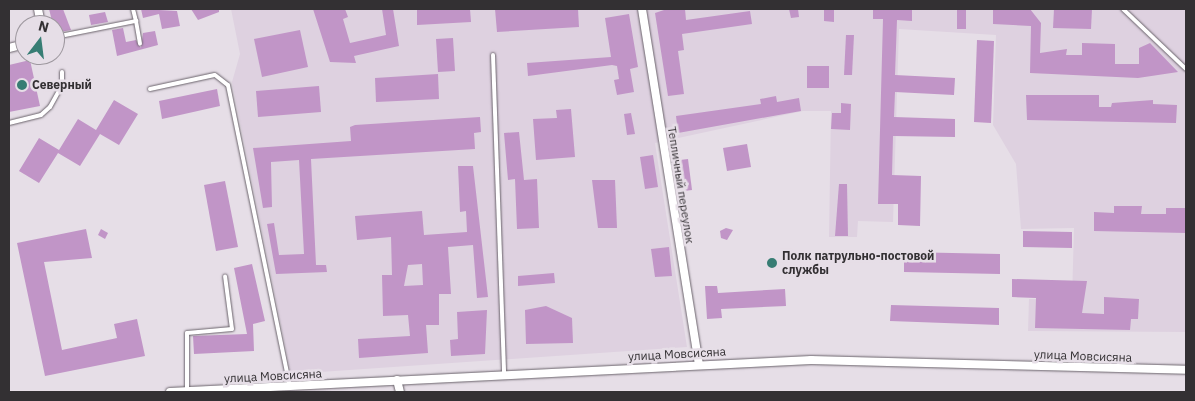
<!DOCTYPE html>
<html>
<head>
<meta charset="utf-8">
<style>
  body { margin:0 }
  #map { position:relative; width:1195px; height:401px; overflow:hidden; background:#e6dee7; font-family:"IBM Plex Sans",sans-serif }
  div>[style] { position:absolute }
  .built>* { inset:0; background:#ded1e0 }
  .building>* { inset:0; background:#c195c7 }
  .roads { filter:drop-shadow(0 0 1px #6a636b) drop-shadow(0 0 1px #6a636b) }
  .lane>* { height:4px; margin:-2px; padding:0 2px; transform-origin:2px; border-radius:2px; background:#fff }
  .street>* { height:8px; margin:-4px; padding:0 4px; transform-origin:4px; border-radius:4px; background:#fff }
  .dots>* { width:14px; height:14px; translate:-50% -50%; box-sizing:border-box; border:2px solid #e6dee7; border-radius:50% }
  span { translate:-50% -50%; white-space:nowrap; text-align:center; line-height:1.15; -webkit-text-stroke:5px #e6dee7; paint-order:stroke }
  .poi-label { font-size:12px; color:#333033; font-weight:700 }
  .left { translate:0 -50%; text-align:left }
  .street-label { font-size:12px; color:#333033 }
  .frame { position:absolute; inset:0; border:10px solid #333033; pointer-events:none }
  .north { position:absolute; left:15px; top:15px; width:50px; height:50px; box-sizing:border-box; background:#e6dee7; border:1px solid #9e989f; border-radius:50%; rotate:15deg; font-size:14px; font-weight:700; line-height:20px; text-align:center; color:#333033 }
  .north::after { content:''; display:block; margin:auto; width:18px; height:22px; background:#377d74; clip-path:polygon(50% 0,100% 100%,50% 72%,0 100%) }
</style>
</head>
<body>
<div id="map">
  <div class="built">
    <i style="clip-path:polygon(231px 9px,1186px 9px,1186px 332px,1028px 331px,1029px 299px,1072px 300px,1074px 228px,1021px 229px,1016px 164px,993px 125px,996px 35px,899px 29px,893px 222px,858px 221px,857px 237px,829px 237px,831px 111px,803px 111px,655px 143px,687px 347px,291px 374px,232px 82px,240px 54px)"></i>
  </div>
  <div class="building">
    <i style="clip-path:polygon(49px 9px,63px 9px,71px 30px,55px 33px)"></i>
    <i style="clip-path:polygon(141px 9px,177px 11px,180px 26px,162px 29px,159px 14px,143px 18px)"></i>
    <i style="clip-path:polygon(191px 9px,219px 9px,219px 12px,198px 20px)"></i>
    <i style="clip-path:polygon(313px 9px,345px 9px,348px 17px,343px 19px,350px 43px,386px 35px,382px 9px,393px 9px,399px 46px,354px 56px,356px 63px,330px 62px)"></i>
    <i style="clip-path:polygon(417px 9px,470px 9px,471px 22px,417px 25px)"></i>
    <i style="clip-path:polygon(495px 9px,578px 9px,579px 27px,497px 32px)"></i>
    <i style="clip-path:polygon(667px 9px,685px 9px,686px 20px,750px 11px,752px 24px,682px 34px,684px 50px,678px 51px,684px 94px,668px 96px,655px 13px)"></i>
    <i style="clip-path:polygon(789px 9px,798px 9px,799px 17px,791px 18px)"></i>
    <i style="clip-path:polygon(824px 9px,834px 9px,834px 22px,824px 21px)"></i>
    <i style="clip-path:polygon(873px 9px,912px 9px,912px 21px,897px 20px,895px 75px,955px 78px,954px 95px,895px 92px,894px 117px,955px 119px,955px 137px,893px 136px,892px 175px,921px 176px,920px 226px,898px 225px,898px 204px,878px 204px,883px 19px,873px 19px)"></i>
    <i style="clip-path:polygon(957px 9px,966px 9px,966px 29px,957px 29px)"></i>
    <i style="clip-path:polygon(993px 9px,1030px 9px,1041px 23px,1040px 53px,1067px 49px,1066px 55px,1082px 55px,1082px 43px,1115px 44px,1115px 64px,1139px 64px,1139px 48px,1150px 43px,1178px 72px,1138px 78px,1030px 73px,1031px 26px,993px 24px)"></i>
    <i style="clip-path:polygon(1054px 9px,1092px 9px,1091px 29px,1053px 28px)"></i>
    <i style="clip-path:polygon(105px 12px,108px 22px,91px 25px,89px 15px)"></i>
    <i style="clip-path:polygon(629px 14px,638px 67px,630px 69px,634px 92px,617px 95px,614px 80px,619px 79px,617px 66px,612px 65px,528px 76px,527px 63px,611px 57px,605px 18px)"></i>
    <i style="clip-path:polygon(123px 28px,126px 42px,136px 40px,141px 48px,143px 33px,155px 31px,158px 45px,117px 56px,112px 30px)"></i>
    <i style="clip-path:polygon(25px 29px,25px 38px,20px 40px,18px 30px)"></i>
    <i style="clip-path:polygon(300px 30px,308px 67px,262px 77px,254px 39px)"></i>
    <i style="clip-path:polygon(846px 35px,854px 35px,852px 75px,844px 75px)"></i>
    <i style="clip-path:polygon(453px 38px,455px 71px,438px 72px,436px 39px)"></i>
    <i style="clip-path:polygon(977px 40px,994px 41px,991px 123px,974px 122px)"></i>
    <i style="clip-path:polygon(30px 60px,40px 106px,9px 112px,9px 65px)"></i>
    <i style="clip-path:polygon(807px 66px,829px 66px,829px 88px,807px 88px)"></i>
    <i style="clip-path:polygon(438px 74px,439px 99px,376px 102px,375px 78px)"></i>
    <i style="clip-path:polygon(319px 86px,321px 112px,258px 117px,256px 91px)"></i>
    <i style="clip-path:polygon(217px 89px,220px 106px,162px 119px,159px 101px)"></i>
    <i style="clip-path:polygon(1026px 95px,1099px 95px,1099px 107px,1111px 107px,1112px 103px,1153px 100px,1153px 104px,1177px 105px,1176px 123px,1027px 120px)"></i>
    <i style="clip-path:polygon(776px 96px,777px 102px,799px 98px,801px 111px,678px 133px,676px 116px,761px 104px,760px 99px)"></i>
    <i style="clip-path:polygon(114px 100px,138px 114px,119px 145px,100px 134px,80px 166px,58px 153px,39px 183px,19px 171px,39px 138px,59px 150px,78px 119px,96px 130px)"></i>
    <i style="clip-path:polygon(841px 103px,851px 104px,850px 130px,831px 129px,832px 113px,841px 113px)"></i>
    <i style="clip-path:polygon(571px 109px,575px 157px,536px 160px,533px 119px,557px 118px,556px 110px)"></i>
    <i style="clip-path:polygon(631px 113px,635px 134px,627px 135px,624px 114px)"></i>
    <i style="clip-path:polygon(480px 117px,481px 132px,474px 133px,475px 149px,311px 159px,316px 265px,326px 265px,327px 272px,276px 274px,267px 224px,274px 223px,279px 255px,304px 254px,299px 160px,271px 162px,272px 207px,263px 208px,253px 148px,351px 141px,350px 127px,355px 125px)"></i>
    <i style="clip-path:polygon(519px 132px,524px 180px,537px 179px,539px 228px,517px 229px,515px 179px,508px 180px,504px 133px)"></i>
    <i style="clip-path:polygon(747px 144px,751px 167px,727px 171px,723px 148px)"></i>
    <i style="clip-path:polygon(653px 155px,658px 187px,645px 189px,640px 157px)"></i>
    <i style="clip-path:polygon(688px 159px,692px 190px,684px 191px,680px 160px)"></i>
    <i style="clip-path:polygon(evenodd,458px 166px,473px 166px,488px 297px,477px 298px,473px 245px,448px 247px,451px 294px,439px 294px,439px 325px,426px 325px,428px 353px,359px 358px,358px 339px,410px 336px,408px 315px,383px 316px,382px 275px,392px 275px,391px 237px,357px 240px,355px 216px,422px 211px,424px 235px,467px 232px,466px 211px,460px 212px,458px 166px,422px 264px,423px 285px,404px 286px,408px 265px,422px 264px)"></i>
    <i style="clip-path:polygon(592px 180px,615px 180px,617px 228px,598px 228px)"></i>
    <i style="clip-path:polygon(225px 181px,238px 247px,216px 251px,204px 185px)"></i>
    <i style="clip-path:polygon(839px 184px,847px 184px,848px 236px,835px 236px)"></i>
    <i style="clip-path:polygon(1114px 206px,1142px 206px,1141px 214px,1166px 214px,1166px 208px,1186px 208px,1186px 233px,1094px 231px,1094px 212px,1114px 213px)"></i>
    <i style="clip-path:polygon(726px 228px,733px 230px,727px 240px,721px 238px,720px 231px)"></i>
    <i style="clip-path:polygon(86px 229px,92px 258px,44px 262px,62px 350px,117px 338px,114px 324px,137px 319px,145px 356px,45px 376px,17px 243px)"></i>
    <i style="clip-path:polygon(101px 229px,108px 233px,105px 239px,98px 235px)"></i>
    <i style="clip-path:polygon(1023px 231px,1072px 232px,1072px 248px,1023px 247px)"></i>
    <i style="clip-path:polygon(669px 247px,672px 276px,655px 277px,651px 249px)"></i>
    <i style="clip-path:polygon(904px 252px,1000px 254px,1000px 274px,904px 272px)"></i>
    <i style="clip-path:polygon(252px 264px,265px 321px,253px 324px,254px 351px,194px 354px,193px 336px,247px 334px,234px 268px)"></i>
    <i style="clip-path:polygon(554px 273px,555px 283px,518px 286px,518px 276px)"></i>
    <i style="clip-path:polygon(1012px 279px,1087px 281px,1082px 313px,1104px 314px,1104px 297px,1139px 299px,1138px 319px,1131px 319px,1130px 330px,1035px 328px,1036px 298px,1012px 297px)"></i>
    <i style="clip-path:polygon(705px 286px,717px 286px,718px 293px,785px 289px,786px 306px,721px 309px,722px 318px,707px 319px)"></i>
    <i style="clip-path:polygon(891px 305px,999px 308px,999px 325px,890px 321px)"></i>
    <i style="clip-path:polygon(546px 306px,572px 318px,573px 343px,526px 344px,525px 310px)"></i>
    <i style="clip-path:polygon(487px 310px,485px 354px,451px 356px,450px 340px,458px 339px,457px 312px)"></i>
  </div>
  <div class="roads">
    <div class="lane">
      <i style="left:133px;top:9px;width:12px;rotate:76deg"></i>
      <i style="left:1123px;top:9px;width:87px;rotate:43.6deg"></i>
      <i style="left:55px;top:37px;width:83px;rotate:-11.2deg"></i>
      <i style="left:136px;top:21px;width:23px;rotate:80deg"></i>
      <i style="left:493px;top:55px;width:319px;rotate:88deg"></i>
      <i style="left:150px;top:89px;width:66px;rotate:-12.2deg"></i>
      <i style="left:215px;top:75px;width:16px;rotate:38deg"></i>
      <i style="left:228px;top:85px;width:308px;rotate:78.4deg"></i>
      <i style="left:9px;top:123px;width:33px;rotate:-14deg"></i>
      <i style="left:41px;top:115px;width:12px;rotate:-42deg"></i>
      <i style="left:50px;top:107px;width:25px;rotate:-61deg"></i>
      <i style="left:62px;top:85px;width:13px;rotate:-90deg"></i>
      <i style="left:187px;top:392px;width:59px;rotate:-90deg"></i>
      <i style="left:187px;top:333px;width:45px;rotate:-5.1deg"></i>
      <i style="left:232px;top:329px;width:53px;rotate:-97.5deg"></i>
    </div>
    <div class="street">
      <i style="left:38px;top:9px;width:16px;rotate:79deg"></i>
      <i style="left:642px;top:9px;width:360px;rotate:80.9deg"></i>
      <i style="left:9px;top:48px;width:16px;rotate:-14deg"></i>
      <i style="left:397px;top:380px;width:12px;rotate:76deg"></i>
      <i style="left:170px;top:392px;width:642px;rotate:-2.86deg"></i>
      <i style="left:811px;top:360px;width:375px;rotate:1.5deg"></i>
    </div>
  </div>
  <div class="dots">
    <i style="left:22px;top:85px;background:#377d74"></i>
    <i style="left:772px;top:263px;background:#377d74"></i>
  </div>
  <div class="poi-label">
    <span class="left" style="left:32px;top:85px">Северный</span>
    <span class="left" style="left:782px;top:263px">Полк патрульно-постовой<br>службы</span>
  </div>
  <div class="street-label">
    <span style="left:681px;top:185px;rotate:81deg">Тепличный переулок</span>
    <span style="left:677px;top:354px;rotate:-3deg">улица Мовсисяна</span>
    <span style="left:1083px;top:356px;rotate:2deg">улица Мовсисяна</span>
    <span style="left:273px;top:376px;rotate:-3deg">улица Мовсисяна</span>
  </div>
  <div class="frame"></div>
  <div class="north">N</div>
</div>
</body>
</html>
